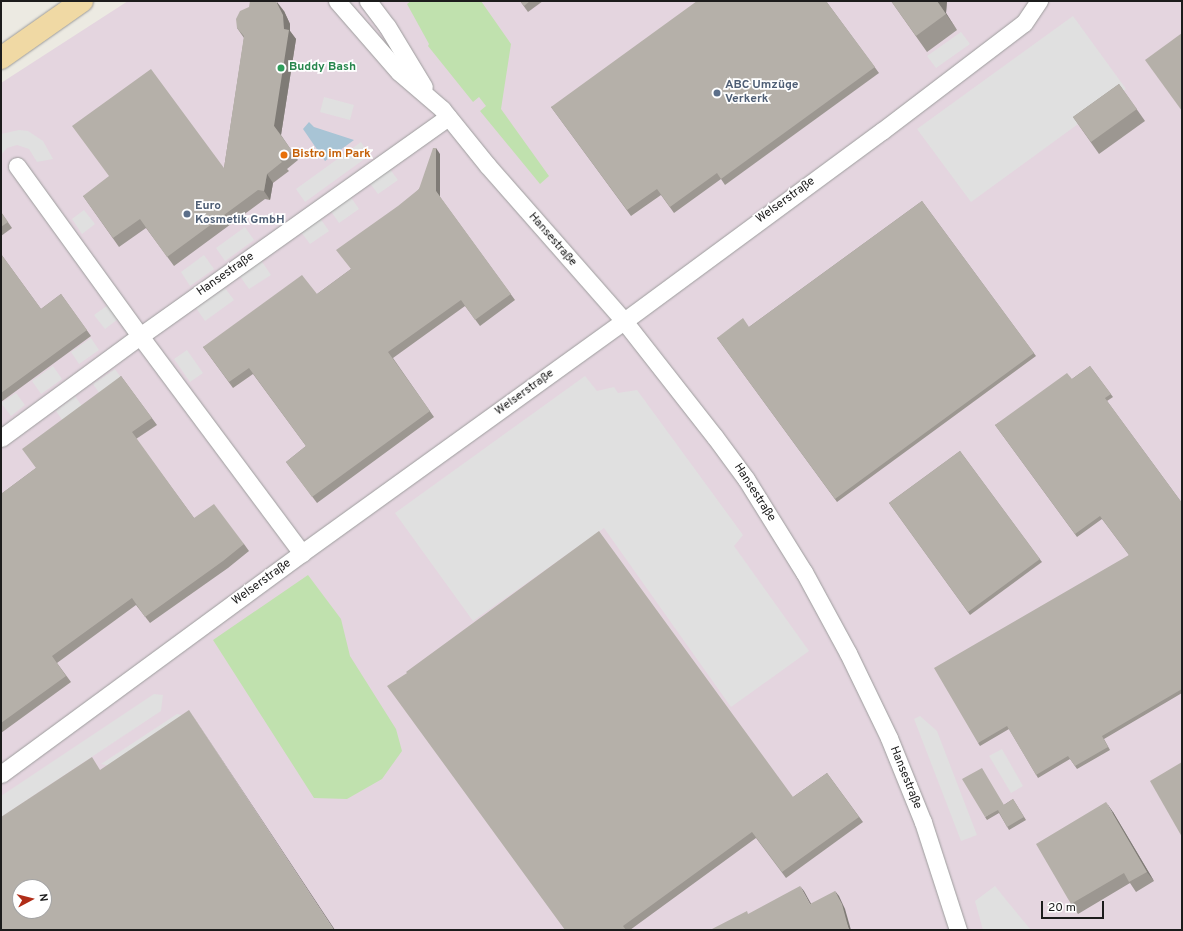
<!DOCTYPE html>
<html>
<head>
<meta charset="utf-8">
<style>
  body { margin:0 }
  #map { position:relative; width:1183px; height:931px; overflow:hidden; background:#eceae2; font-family:Overpass,sans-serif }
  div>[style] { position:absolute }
  .industrial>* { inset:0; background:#e4d5df }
  .grass>* { inset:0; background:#c0e1ae }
  .parking>* { inset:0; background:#e0e0e0 }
  .water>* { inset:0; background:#a8c4d5 }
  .roads { filter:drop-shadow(0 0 1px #9d9d9d) drop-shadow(0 0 1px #9d9d9d) }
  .street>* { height:17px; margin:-8.5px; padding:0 8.5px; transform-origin:8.5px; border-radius:8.5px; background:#fff }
  .primary>* { height:22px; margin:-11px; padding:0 11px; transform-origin:11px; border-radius:11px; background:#f0d9a4 }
  .wall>* { inset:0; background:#9c9791 }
  .shaded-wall>* { inset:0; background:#7f7b76 }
  .building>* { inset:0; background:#b5b0a9 }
  .dots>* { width:11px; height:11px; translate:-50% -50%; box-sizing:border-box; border:2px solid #fff; border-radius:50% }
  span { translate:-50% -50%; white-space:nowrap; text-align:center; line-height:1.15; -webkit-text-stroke:3.5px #fff; paint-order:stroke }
  .leisure-label { font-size:12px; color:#27864d; font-weight:700 }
  .left { translate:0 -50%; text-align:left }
  .service-label { font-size:12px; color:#4e5e75; font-weight:700 }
  .food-label { font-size:12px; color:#c56008; font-weight:700 }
  .street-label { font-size:12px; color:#1c1c1c }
  .frame { position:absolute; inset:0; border:2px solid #1c1c1c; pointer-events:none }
  .north { position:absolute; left:12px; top:879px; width:40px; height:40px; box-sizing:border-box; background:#fff; border:1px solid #a4a4a4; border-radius:50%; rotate:83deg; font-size:11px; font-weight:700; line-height:16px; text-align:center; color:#1c1c1c }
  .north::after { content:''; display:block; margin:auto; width:14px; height:18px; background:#b02d18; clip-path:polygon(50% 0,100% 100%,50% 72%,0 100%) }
  .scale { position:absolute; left:1041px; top:901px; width:63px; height:18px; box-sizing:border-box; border:2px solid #1c1c1c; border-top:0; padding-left:5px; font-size:12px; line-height:14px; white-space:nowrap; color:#1c1c1c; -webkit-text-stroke:3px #fff; paint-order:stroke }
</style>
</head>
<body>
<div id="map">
  <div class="industrial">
    <i style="clip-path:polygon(evenodd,128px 1px,1182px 1px,1182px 930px,1px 930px,1px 83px,128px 1px,20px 887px,44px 887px,44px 911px,20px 911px,20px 887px)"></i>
  </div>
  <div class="grass">
    <i style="clip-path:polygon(411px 1px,481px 1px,511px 44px,501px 109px,549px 176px,540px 184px,480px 111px,486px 106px,479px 97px,473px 102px,428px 46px,429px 44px,407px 4px)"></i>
    <i style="clip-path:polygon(308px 575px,341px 619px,350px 656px,396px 729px,402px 751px,382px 779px,347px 799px,314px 798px,213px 640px)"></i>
  </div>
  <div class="parking">
    <i style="clip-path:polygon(1073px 16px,1126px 89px,971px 202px,917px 129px)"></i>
    <i style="clip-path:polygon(961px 32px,970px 44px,936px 68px,927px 56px)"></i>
    <i style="clip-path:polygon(324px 97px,354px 105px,350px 120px,320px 112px)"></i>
    <i style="clip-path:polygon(19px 130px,28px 131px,43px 141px,53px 159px,37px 162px,29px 149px,17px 145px,7px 148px,1px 155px,1px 134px)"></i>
    <i style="clip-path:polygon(361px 142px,370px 155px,305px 202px,296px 189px)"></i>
    <i style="clip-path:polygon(389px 168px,398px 180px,378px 194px,369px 182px)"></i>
    <i style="clip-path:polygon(350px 196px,359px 209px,339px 223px,330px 210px)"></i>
    <i style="clip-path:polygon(84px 210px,95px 224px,82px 234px,72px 219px)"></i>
    <i style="clip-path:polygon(320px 218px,329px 231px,310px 244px,301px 232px)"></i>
    <i style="clip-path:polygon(245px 227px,254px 240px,225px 261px,216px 248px)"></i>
    <i style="clip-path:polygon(204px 255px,214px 269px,190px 286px,181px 272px)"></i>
    <i style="clip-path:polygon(261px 260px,271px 275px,249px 289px,239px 275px)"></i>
    <i style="clip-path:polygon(225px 288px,234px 300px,205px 321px,196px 308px)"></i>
    <i style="clip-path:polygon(108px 305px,118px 319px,105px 329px,94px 315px)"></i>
    <i style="clip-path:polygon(91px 338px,99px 350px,79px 364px,71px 352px)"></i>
    <i style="clip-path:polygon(187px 350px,203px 373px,190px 382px,174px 359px)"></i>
    <i style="clip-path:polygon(53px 366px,62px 379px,41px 394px,32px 381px)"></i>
    <i style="clip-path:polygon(115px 369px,124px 382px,102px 397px,93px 384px)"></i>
    <i style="clip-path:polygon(585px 376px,597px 391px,614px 387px,618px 393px,637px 390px,743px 535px,734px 546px,809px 651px,731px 707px,604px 528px,473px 621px,395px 513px)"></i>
    <i style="clip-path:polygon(16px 393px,25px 405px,11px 416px,1px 403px)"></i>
    <i style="clip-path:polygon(75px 396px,84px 409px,65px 424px,56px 411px)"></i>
    <i style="clip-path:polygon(154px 694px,163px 695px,161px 711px,1px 817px,1px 796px)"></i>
    <i style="clip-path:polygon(177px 714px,191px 717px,124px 769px,101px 764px)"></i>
    <i style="clip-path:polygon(920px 716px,937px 731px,977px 835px,961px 841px,914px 719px)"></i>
    <i style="clip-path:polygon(1002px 749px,1023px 786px,1011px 793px,989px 756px)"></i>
    <i style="clip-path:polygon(995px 886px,1007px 901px,1031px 930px,983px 930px,975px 901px)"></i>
  </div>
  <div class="water">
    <i style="clip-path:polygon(309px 122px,314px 127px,354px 140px,325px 161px,303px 129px)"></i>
  </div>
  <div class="roads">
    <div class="street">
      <i style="left:337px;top:1px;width:94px;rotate:48.9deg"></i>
      <i style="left:399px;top:72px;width:57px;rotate:40.7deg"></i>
      <i style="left:442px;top:109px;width:73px;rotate:51.1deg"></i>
      <i style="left:488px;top:166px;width:206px;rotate:48.7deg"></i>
      <i style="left:624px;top:321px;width:147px;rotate:51.9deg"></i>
      <i style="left:715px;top:437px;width:52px;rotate:53.6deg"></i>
      <i style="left:746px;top:479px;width:110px;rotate:58.1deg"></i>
      <i style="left:804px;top:572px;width:92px;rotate:61.5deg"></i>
      <i style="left:848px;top:653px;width:94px;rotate:64.2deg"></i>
      <i style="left:889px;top:738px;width:91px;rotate:68deg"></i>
      <i style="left:923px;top:822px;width:114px;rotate:72deg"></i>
      <i style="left:368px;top:1px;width:31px;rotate:53deg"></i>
      <i style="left:387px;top:26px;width:71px;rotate:58.8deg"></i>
      <i style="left:17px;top:166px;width:210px;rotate:54.1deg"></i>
      <i style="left:140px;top:336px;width:378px;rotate:-35.4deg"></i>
      <i style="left:1px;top:438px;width:172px;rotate:-36.3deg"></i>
      <i style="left:140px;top:336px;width:271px;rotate:53.3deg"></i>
      <i style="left:1px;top:774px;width:373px;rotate:-36.3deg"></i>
      <i style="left:302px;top:553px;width:397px;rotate:-35.8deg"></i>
      <i style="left:624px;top:321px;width:320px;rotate:-36.4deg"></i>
      <i style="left:882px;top:131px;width:178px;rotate:-37.3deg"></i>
      <i style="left:1024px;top:23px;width:27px;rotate:-56deg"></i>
    </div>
    <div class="primary">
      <i style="left:1px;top:58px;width:99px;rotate:-35.1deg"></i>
    </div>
  </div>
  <div class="wall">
    <i style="clip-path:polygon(520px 1px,543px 1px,528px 12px)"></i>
    <i style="clip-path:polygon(826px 1px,879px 73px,725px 185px,721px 179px,674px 213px,661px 195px,631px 216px,551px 107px)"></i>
    <i style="clip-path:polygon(891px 1px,947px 1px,946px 13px,957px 30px,927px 52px)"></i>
    <i style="clip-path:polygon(284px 11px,290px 24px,290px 31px,296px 39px,281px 135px,298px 160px,287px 169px,289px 171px,273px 183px,270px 200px,265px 199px,174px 266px,146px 228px,119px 247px,83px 196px,224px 168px,244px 38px,237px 28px)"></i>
    <i style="clip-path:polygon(1119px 84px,1145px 121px,1099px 154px,1073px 117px)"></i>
    <i style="clip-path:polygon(440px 154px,440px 197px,515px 300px,480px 326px,465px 306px,393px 358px,434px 417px,317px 503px,286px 462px,306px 446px,253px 374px,233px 388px,203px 347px,317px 294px,351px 269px,419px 189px)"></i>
    <i style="clip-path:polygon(922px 201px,1036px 356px,837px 502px,717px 338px,749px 327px)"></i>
    <i style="clip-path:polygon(1px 212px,12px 228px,1px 236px)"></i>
    <i style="clip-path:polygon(1px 254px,41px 309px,61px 294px,91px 336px,1px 402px)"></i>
    <i style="clip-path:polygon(1090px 366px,1113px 397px,1107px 401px,1182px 503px,1182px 693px,1104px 739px,1110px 750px,1077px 769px,1070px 759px,1038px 778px,1009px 729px,980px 746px,978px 743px,1129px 555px,1102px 519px,1077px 537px,995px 425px,1072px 379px)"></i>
    <i style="clip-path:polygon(121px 376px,157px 425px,136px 439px,194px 518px,244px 544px,249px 551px,228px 568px,150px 623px,136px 605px,57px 663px,71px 682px,1px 733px,1px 494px,36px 468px)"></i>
    <i style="clip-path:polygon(960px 451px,1042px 562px,970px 615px,889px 503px)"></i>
    <i style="clip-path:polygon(827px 773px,863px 822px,786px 878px,756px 838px,630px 930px,565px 930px,793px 797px)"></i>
    <i style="clip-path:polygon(1013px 799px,1026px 820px,1009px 830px,999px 813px,987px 820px,985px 817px)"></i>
    <i style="clip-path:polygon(1113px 812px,1154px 881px,1136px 892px,1130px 883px,1078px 914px,1071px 904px)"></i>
  </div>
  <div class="shaded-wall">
    <i style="clip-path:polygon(937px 1px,947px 1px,946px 13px,957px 30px)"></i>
    <i style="clip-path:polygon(277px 2px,284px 11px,290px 24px,290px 31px,296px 39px,281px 135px,274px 126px)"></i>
    <i style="clip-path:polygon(436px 148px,440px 154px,440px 197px,436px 191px)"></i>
    <i style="clip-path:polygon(267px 174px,273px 183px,270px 200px,264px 191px)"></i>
    <i style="clip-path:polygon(189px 710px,197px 722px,335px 930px,334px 930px)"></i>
    <i style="clip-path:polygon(1106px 802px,1113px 812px,1154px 881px,1147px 872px)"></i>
    <i style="clip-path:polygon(800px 886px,804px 891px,814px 909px,810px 904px)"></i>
    <i style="clip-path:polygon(835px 891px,839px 896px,845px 909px,851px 930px,849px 930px)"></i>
  </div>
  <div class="building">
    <i style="clip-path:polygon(250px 1px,276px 1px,283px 15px,284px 29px,289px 30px,274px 126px,292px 151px,280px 160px,282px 162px,267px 174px,264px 191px,258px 190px,167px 257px,140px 219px,113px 238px,83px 196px,109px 176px,72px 126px,151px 69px,224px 168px,244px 36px,237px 28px,236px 19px,240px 11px,249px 7px)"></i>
    <i style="clip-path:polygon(520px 1px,530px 1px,524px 6px)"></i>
    <i style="clip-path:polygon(697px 1px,826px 1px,875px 67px,721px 179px,717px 173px,670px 207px,657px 189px,627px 210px,551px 107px)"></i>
    <i style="clip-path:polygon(891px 1px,937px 1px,946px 14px,916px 36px)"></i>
    <i style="clip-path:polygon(1182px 33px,1182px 111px,1145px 60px)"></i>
    <i style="clip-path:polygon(1119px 84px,1137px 109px,1091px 142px,1073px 117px)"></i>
    <i style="clip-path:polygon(433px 148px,436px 148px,436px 191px,511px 294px,475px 320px,461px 300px,388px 352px,430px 411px,312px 497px,286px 462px,306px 446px,249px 368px,229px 382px,203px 347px,302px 275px,317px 294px,351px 269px,336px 250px,398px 206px,419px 189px)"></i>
    <i style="clip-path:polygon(922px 201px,1034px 353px,835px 499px,717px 338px,743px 318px,749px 327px)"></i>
    <i style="clip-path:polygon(1px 212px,8px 222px,1px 227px)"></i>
    <i style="clip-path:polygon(1px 254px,41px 309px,61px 294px,87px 330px,1px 393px)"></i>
    <i style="clip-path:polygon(1090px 366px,1111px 394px,1105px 398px,1182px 503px,1182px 689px,1102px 736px,1108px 747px,1075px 766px,1068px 756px,1036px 775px,1007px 726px,978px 743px,934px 668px,1129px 555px,1100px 516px,1075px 534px,995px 425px,1067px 373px,1072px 379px)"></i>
    <i style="clip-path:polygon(121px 376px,152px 418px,132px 432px,194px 518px,214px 504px,244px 544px,223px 561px,145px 617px,132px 598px,52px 656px,66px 676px,1px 723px,1px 494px,36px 468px,22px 449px)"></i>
    <i style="clip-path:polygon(960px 451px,1040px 559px,968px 612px,889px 503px)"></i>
    <i style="clip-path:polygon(599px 531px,793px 797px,827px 773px,859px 817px,782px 872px,752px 832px,623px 926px,626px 930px,565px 930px,387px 686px,407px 673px,406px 672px)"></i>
    <i style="clip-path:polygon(evenodd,189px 710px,334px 930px,1px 930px,1px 817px,92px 757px,100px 770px,189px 710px,20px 887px,44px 887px,44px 911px,20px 911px,20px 887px)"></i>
    <i style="clip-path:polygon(1182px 762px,1182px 837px,1150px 781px)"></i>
    <i style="clip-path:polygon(982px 768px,1004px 805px,1013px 799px,1024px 817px,1007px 827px,998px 810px,985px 817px,962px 779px)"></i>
    <i style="clip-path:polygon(1106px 802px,1147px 872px,1129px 882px,1124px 873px,1071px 904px,1036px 844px)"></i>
    <i style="clip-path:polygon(800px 886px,810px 904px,835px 891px,842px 904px,849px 930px,713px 930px,712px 929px,747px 911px,748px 914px)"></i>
  </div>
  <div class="dots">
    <i style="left:281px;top:68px;background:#2e9e5b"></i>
    <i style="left:717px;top:93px;background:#5c6f8a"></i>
    <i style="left:284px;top:155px;background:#e8710a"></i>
    <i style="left:187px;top:214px;background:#5c6f8a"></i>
  </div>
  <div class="leisure-label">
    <span class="left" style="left:289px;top:68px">Buddy Bash</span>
  </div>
  <div class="service-label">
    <span class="left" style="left:725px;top:93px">ABC Umzüge<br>Verkerk</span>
    <span class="left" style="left:195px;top:214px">Euro<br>Kosmetik GmbH</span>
  </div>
  <div class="food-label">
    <span class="left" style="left:292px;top:155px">Bistro im Park</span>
  </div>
  <div class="street-label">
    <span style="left:786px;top:201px;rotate:-36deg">Welserstraße</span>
    <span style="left:552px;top:240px;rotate:49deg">Hansestraße</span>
    <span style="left:226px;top:275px;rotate:-35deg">Hansestraße</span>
    <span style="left:525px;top:393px;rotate:-36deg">Welserstraße</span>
    <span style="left:754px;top:493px;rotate:57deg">Hansestraße</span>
    <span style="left:262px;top:583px;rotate:-36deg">Welserstraße</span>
    <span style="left:905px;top:778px;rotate:68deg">Hansestraße</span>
  </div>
  <div class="frame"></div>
  <div class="north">N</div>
  <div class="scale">20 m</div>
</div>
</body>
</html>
